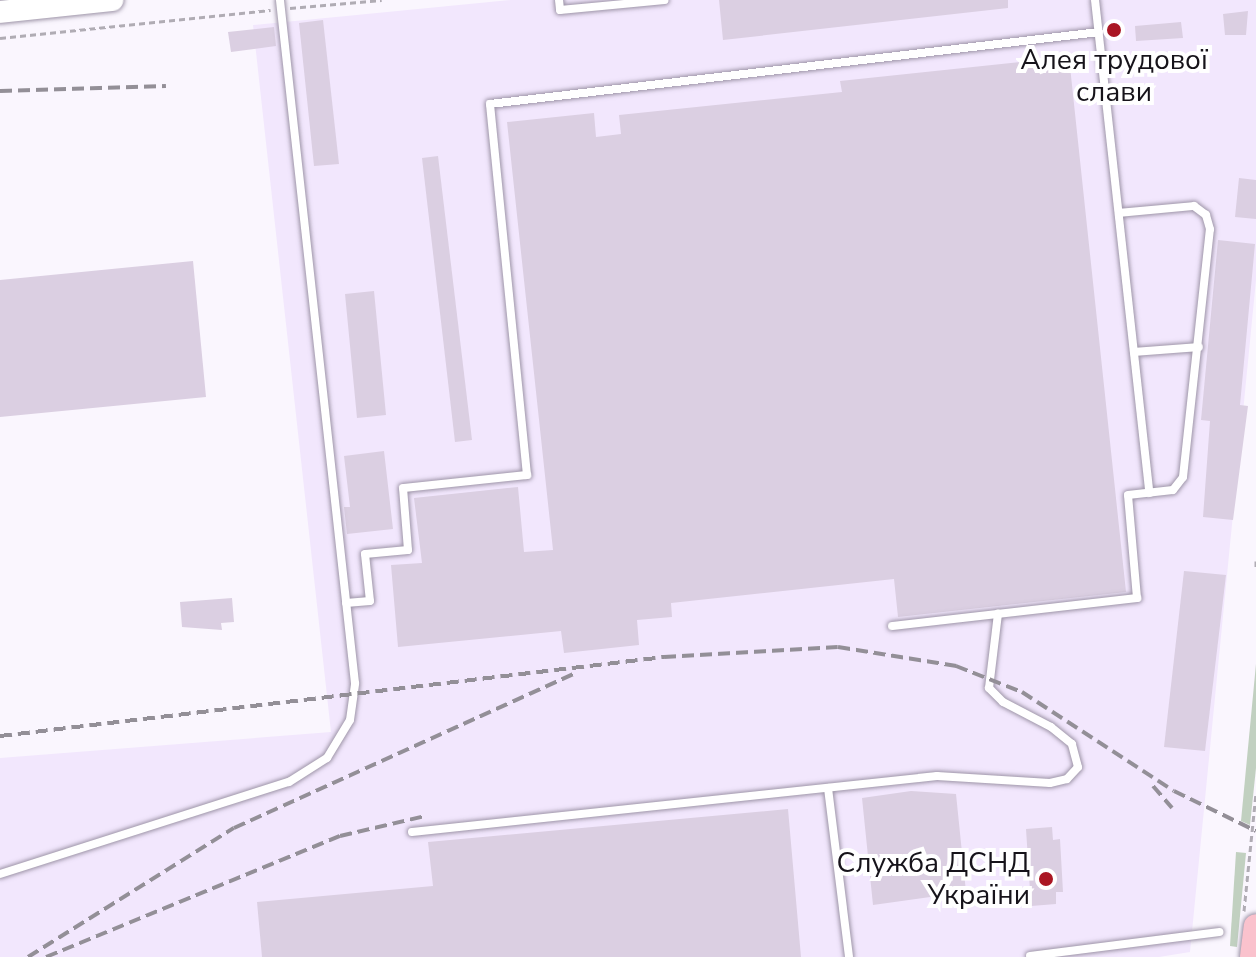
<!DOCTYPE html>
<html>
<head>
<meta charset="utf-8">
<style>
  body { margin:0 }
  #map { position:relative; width:1256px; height:957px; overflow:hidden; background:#faf6fe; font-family:"Nunito Sans",sans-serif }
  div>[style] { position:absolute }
  .built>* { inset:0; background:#f2e7fd }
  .green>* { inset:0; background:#c1d0c0 }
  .building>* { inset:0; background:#dbcfe2 }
  .path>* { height:3px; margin-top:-1.5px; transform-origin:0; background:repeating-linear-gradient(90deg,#b0acb4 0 6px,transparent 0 10px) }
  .roads { filter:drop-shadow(0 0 2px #9e95a8) drop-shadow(0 0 2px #9e95a8) }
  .lane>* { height:8px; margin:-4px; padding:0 4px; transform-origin:4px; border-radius:4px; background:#fff }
  .secondary>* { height:22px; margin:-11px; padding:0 11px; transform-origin:11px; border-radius:11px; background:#fff }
  .primary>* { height:24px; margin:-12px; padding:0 12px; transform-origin:12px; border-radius:12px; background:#fac2cd }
  .rail>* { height:4px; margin-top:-2px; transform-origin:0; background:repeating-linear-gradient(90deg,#938f97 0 12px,transparent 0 18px) }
  .dots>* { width:22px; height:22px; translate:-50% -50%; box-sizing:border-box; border:4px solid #fff; border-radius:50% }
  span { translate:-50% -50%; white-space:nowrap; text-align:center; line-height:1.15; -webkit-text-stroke:8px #fff; paint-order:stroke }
  .poi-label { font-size:28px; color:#16131a }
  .right { translate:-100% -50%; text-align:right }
</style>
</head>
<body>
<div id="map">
  <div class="built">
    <i style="clip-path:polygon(511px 0,1256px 0,1256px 280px,1190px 952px,1159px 957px,0 957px,0 758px,331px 732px,253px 25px)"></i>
  </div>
  <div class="green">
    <i style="clip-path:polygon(1256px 664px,1256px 768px,1250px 825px,1241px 821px)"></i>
    <i style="clip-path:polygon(1236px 852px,1246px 853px,1237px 947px,1230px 946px)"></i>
  </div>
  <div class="building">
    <i style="clip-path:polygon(719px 0,1008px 0,1008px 8px,723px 40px)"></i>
    <i style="clip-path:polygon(1248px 11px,1246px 35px,1225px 35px,1223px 14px)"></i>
    <i style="clip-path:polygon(323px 20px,339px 164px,314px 166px,299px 23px)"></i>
    <i style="clip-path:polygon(1181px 22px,1183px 38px,1136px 41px,1135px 26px)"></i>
    <i style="clip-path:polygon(274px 27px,276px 46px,231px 52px,228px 32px)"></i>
    <i style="clip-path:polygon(1069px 57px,1126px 592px,898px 617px,894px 579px,671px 603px,672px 617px,637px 620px,639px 645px,564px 653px,561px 631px,398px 647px,391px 565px,422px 563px,414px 498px,518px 487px,524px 552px,553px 550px,507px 122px,594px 113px,596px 137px,621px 134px,619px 115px,842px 92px,840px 81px)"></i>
    <i style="clip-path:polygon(438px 156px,472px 440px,455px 442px,422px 158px)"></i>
    <i style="clip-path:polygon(1239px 178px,1256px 180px,1256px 219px,1235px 217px)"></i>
    <i style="clip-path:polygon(1218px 240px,1255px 244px,1240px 405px,1248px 406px,1233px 520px,1203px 517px,1210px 421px,1201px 420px)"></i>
    <i style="clip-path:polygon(193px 261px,206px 397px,0 417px,0 280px)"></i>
    <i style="clip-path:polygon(374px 291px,386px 415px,357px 418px,345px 294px)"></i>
    <i style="clip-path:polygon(384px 451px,393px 529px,347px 534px,344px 507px,350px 507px,344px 456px)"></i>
    <i style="clip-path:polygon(1184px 571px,1226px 575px,1205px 751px,1164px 747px)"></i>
    <i style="clip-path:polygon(232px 598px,234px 622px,221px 623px,222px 630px,182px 627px,180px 602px)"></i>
    <i style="clip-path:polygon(911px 791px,956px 794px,966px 892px,873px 905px,862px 798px)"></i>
    <i style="clip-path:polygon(788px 809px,801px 957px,262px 957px,257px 902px,433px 886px,428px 842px)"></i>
    <i style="clip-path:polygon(1052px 827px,1053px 840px,1060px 839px,1063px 892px,1056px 892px,1056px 904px,1031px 906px,1026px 829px)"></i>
  </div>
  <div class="path">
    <i style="left:290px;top:8px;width:92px;rotate:-5deg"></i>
    <i style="left:0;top:38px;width:272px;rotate:-5.9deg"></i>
    <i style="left:1256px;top:561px;width:9px;rotate:90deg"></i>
    <i style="left:1244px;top:911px;width:120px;rotate:-84.2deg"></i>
  </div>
  <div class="roads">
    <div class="lane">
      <i style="left:559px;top:0;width:10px;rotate:84deg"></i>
      <i style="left:560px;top:10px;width:105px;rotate:-5.4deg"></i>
      <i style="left:1095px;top:0;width:496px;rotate:83.7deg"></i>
      <i style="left:1134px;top:352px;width:65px;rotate:-4.4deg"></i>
      <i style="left:346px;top:603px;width:24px;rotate:-5deg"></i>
      <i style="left:370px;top:601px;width:47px;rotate:-96.1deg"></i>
      <i style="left:365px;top:554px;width:43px;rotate:-5.3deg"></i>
      <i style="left:408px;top:550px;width:62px;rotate:-94.6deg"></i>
      <i style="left:403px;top:488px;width:125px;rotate:-6deg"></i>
      <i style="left:527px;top:475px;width:373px;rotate:-95.7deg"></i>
      <i style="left:490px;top:104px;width:613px;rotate:-6.74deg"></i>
      <i style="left:892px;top:626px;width:247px;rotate:-6.5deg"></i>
      <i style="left:1137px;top:598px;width:103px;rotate:-95deg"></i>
      <i style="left:1128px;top:495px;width:45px;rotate:-6.3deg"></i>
      <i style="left:1173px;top:490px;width:16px;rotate:-52deg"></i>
      <i style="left:1183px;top:477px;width:249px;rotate:-83.8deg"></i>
      <i style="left:1210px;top:229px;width:15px;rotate:-106deg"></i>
      <i style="left:1206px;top:215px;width:15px;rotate:-143deg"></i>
      <i style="left:1194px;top:206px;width:75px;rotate:174.7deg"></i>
      <i style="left:828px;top:788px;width:170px;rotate:82.9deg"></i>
      <i style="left:412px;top:832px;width:528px;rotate:-6.09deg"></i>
      <i style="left:937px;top:776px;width:113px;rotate:3.5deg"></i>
      <i style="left:1050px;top:783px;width:17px;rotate:-13deg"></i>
      <i style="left:1067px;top:779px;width:16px;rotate:-47deg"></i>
      <i style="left:1078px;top:767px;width:24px;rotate:-105deg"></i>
      <i style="left:1072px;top:744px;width:27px;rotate:-141deg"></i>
      <i style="left:1051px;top:727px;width:54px;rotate:-152.5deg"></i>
      <i style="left:1003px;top:702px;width:20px;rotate:-135deg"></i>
      <i style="left:989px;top:688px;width:75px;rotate:-83.1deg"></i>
      <i style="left:0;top:874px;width:303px;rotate:-17.7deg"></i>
      <i style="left:289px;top:782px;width:45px;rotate:-32.3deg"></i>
      <i style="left:327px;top:758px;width:44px;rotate:-58.8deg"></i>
      <i style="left:350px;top:720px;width:37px;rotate:-82deg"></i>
      <i style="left:355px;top:683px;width:687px;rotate:-96.27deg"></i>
      <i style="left:1030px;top:956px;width:191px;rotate:-7.2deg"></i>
    </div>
    <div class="secondary">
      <i style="left:0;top:12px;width:113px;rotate:-6.1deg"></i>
    </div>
    <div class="primary">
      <i style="left:1252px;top:957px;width:31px;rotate:-83deg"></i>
    </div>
  </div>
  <div class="rail">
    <i style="left:0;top:91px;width:166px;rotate:-1.7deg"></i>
    <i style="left:0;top:736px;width:669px;rotate:-6.78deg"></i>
    <i style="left:664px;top:657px;width:174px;rotate:-3.3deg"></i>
    <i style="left:838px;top:647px;width:120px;rotate:9.1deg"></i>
    <i style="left:956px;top:666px;width:71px;rotate:21.5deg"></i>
    <i style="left:1022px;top:692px;width:181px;rotate:33.1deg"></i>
    <i style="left:1174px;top:791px;width:91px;rotate:26deg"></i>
    <i style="left:1153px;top:786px;width:29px;rotate:49deg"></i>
    <i style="left:28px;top:957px;width:243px;rotate:-32.1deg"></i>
    <i style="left:234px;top:828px;width:373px;rotate:-24.4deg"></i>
    <i style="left:46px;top:957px;width:318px;rotate:-22.4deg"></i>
    <i style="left:340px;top:836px;width:87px;rotate:-13.2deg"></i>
  </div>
  <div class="dots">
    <i style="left:1114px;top:30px;background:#aa1623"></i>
    <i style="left:1046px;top:879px;background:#aa1623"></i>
  </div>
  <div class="poi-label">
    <span style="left:1114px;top:76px">Алея трудової<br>слави</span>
    <span class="right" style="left:1030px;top:879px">Служба ДСНД<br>України</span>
  </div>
</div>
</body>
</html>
